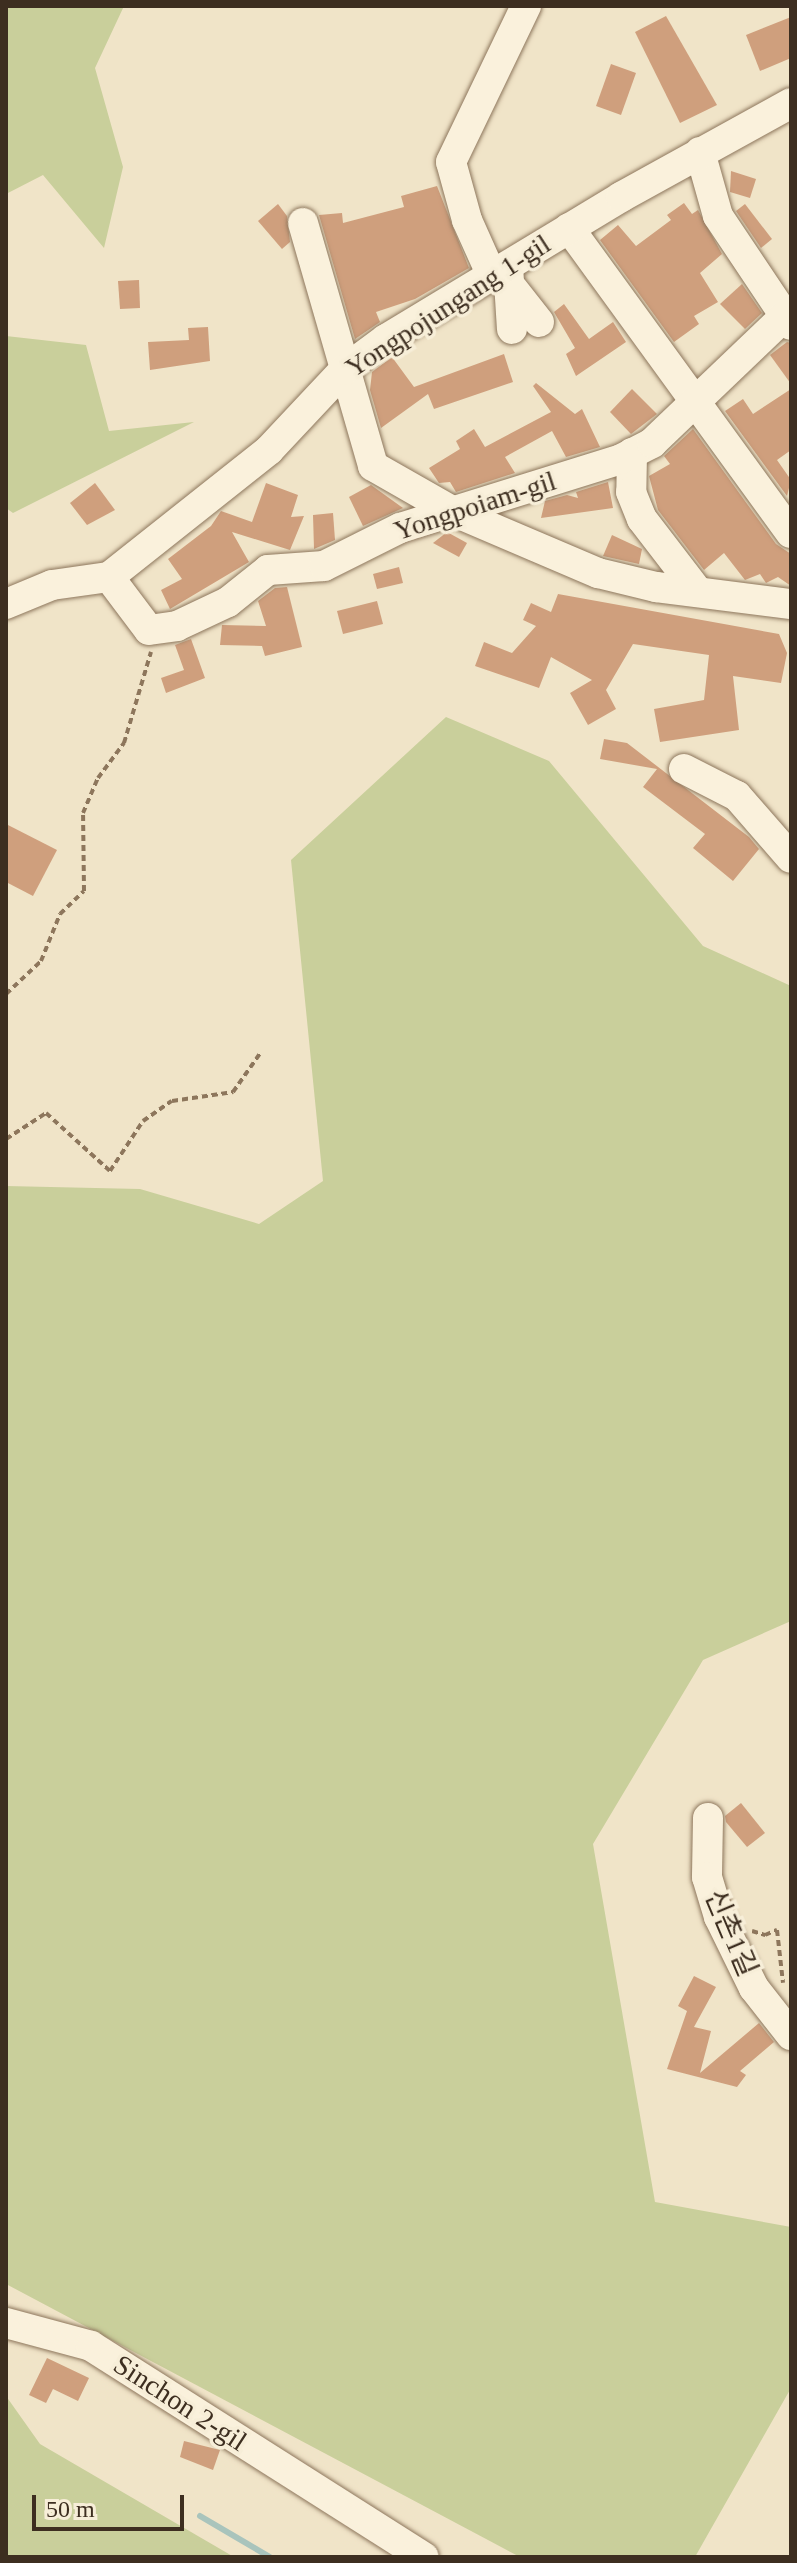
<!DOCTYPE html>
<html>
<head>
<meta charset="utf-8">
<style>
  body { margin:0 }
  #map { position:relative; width:797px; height:2563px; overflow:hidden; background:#f0e4c8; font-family:"Times New Roman","Noto Sans KR",serif }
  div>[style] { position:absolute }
  .green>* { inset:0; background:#c9cf9b }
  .stream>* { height:6px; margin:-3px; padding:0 3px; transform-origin:3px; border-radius:3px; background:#a9c4bc }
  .building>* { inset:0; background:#cf9f7d }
  .path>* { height:4px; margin-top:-2px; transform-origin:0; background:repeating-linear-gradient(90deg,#8d765c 0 6px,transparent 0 10px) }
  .roads { filter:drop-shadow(0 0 2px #8d765c) drop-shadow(0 0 2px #8d765c) }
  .minor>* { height:30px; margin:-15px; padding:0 15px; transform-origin:15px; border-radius:15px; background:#faf1dc }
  span { translate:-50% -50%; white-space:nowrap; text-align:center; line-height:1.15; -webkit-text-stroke:7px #f7eed8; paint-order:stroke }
  .street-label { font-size:28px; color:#3d2e20 }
  .frame { position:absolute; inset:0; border:8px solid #3d2e20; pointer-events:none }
  .scale { position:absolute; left:32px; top:2495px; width:152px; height:36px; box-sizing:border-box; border:4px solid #3d2e20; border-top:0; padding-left:10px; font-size:24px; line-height:28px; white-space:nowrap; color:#3d2e20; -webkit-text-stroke:6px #f7eed8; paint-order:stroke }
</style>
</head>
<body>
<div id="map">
  <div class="green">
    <i style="clip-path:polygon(6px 6px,124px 6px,95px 68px,123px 167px,104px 248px,43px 175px,6px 194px)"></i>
    <i style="clip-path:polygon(6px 336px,86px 345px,109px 431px,194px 422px,13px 513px,6px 508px)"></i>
    <i style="clip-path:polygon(446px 717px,549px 761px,703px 946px,791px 986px,791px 1621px,703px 1660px,593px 1844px,655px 2202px,791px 2227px,791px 2388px,695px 2557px,520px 2557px,6px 2284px,6px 1186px,140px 1189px,259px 1224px,323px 1181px,291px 860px)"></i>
    <i style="clip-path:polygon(6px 2396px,40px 2444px,234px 2557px,6px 2557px)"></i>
  </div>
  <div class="stream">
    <i style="left:200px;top:2516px;width:81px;rotate:30.4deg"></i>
  </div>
  <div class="building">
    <i style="clip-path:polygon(666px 16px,717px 105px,680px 123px,635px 32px)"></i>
    <i style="clip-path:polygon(791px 17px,791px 58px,760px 71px,746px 35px)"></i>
    <i style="clip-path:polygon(611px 64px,636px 73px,621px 115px,596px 106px)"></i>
    <i style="clip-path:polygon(731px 171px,756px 179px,750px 198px,730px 192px)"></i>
    <i style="clip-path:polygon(437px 186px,469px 268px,415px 299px,376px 312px,380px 322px,355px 339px,319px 215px,342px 213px,343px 223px,404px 207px,401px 196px)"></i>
    <i style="clip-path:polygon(684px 203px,692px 214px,698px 210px,722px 254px,700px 273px,718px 302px,694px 316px,699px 324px,674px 342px,600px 240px,618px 225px,636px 246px,671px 220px,667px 215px)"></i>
    <i style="clip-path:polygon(278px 204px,287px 216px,290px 242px,282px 249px,258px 221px)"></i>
    <i style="clip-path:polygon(745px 204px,772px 239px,761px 248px,736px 211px)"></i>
    <i style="clip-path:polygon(139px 280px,140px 308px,120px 309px,118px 281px)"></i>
    <i style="clip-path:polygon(742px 284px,762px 313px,745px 329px,720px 304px)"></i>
    <i style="clip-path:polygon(564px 304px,589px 339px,613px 322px,626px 342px,576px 376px,566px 354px,575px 348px,554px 312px)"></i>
    <i style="clip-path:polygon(208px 327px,210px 361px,150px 370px,148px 342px,189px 340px,188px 328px)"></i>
    <i style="clip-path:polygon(787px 342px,791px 343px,791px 384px,770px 355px)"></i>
    <i style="clip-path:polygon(504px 354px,513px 382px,434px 409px,428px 394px,381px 428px,370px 390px,372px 372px,392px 357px,414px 387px)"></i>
    <i style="clip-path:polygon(536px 383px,575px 414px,582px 409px,600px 447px,566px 457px,552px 431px,505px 457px,515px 473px,456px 492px,450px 482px,439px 483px,429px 468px,460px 449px,456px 441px,474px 429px,485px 447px,551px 412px,533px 386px)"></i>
    <i style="clip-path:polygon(632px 389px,657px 414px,631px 434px,610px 412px)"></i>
    <i style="clip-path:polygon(791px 389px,791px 450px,777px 460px,791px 480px,787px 496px,725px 411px,743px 399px,753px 414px)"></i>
    <i style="clip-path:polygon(693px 429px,776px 544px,791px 554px,791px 586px,778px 577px,766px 583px,760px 574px,745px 580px,724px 553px,704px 570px,658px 510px,649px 476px,670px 464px,664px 456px)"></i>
    <i style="clip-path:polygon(608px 482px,613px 508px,541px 518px,545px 501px,567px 495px,578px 498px,576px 492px)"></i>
    <i style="clip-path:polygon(95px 483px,115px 510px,87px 525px,70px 503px)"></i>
    <i style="clip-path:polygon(266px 483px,298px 495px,291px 517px,304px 516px,290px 550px,232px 532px,249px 562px,170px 609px,161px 590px,182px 579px,168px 559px,211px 526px,221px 511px,252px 522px)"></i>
    <i style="clip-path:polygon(371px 485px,403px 508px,363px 526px,349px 497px)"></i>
    <i style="clip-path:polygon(333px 513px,335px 540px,314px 549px,313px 515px)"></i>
    <i style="clip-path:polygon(447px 532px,467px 543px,459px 557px,433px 543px)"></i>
    <i style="clip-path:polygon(612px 535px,642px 549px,639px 564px,603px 556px)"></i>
    <i style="clip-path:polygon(399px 567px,403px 583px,377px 589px,373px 574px)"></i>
    <i style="clip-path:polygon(287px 587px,302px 647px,265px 656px,262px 646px,220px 645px,222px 625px,266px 626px,258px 601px,275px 588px)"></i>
    <i style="clip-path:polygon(558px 594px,779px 634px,787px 653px,781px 683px,733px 676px,739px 730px,660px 742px,654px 709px,704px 700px,709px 655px,633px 644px,606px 690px,616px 709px,588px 725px,570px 693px,592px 680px,551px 657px,539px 688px,475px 666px,484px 642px,512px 653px,536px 626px,523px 620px,531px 603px,551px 612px)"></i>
    <i style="clip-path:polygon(377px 601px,383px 624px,343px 634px,337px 611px)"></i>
    <i style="clip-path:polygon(191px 639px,205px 678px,166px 693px,161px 678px,184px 670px,175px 645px)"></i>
    <i style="clip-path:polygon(604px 739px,627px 743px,749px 837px,759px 849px,733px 881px,693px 848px,705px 834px,643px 787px,657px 769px,600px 759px)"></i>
    <i style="clip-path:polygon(6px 824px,57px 850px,33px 896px,6px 882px)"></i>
    <i style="clip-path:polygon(741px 1803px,765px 1833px,747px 1847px,726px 1822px,725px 1816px)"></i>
    <i style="clip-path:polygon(694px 1976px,716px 1987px,694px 2027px,711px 2031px,700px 2073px,759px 2023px,774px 2042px,740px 2071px,746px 2075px,737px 2087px,667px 2069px,687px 2011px,678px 2006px)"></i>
    <i style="clip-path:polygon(47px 2358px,89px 2378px,78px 2401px,53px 2389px,46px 2403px,29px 2395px)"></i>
    <i style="clip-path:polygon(184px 2441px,220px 2450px,213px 2470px,180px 2457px)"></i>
  </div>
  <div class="path">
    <i style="left:6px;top:994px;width:48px;rotate:-43.3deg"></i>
    <i style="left:41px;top:961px;width:51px;rotate:-68deg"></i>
    <i style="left:60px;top:914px;width:33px;rotate:-44deg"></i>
    <i style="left:84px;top:891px;width:78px;rotate:-90.7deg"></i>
    <i style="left:83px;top:813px;width:38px;rotate:-67deg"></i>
    <i style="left:98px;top:778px;width:44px;rotate:-53.4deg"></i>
    <i style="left:124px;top:743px;width:95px;rotate:-73.5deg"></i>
    <i style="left:6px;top:1139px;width:48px;rotate:-33deg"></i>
    <i style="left:46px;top:1113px;width:86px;rotate:42.2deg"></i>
    <i style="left:110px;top:1171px;width:60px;rotate:-56.6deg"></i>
    <i style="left:143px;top:1121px;width:35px;rotate:-35deg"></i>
    <i style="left:172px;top:1101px;width:62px;rotate:-8.4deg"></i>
    <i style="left:233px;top:1092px;width:49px;rotate:-55deg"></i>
    <i style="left:752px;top:1931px;width:14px;rotate:17deg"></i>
    <i style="left:765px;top:1935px;width:13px;rotate:-23deg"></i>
    <i style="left:777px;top:1930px;width:53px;rotate:83.5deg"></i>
  </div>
  <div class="roads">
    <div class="minor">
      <i style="left:700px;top:152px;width:66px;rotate:74.3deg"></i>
      <i style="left:718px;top:216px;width:131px;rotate:56.2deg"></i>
      <i style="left:303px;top:223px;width:253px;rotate:73.9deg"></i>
      <i style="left:373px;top:466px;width:89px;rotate:29.7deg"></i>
      <i style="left:450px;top:510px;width:161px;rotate:23.1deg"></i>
      <i style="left:598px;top:573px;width:60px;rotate:13.6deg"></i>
      <i style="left:656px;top:587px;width:136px;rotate:7.2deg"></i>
      <i style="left:569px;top:228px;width:377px;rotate:54deg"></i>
      <i style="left:508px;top:266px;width:63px;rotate:86.4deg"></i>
      <i style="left:492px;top:276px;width:61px;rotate:-114.1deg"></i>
      <i style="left:467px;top:220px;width:60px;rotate:-105.4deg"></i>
      <i style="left:451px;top:162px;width:173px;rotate:-64.3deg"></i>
      <i style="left:513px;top:289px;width:42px;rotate:51.8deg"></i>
      <i style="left:632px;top:453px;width:39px;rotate:91deg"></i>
      <i style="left:631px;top:492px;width:29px;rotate:68deg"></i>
      <i style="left:642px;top:519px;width:92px;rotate:52.5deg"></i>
      <i style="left:109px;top:577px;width:66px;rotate:53deg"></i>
      <i style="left:149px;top:630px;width:28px;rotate:-8deg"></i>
      <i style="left:177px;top:626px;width:56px;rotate:-25.2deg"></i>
      <i style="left:228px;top:602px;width:51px;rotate:-38.7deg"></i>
      <i style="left:268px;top:570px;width:56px;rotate:-4.1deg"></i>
      <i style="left:324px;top:566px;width:85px;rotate:-26.6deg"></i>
      <i style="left:400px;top:528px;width:232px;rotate:-17.3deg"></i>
      <i style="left:621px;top:459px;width:35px;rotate:-27deg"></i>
      <i style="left:652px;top:443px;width:192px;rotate:-43.7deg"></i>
      <i style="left:6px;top:604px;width:50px;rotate:-22.4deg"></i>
      <i style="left:52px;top:585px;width:58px;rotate:-8deg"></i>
      <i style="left:109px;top:577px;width:204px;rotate:-38.4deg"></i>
      <i style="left:269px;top:450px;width:110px;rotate:-46.8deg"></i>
      <i style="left:344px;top:370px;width:52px;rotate:-36.4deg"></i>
      <i style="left:386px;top:339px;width:275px;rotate:-31.1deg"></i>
      <i style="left:621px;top:197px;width:194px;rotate:-28.9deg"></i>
      <i style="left:684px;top:769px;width:59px;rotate:27deg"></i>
      <i style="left:737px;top:796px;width:82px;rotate:48.9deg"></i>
      <i style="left:708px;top:1818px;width:59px;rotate:91deg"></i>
      <i style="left:707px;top:1877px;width:42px;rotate:73.3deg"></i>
      <i style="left:719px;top:1917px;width:79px;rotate:63.8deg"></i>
      <i style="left:754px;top:1988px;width:60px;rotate:51.8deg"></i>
      <i style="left:6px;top:2323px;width:88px;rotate:15.1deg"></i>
      <i style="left:91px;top:2346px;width:394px;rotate:32.4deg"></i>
    </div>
  </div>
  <div class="street-label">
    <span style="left:448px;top:306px;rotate:-33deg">Yongpojungang 1-gil</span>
    <span style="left:475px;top:506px;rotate:-18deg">Yongpoiam-gil</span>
    <span style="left:731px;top:1933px;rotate:67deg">신촌1길</span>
    <span style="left:180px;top:2403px;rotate:33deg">Sinchon 2-gil</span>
  </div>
  <div class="frame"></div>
  <div class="scale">50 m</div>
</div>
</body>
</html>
